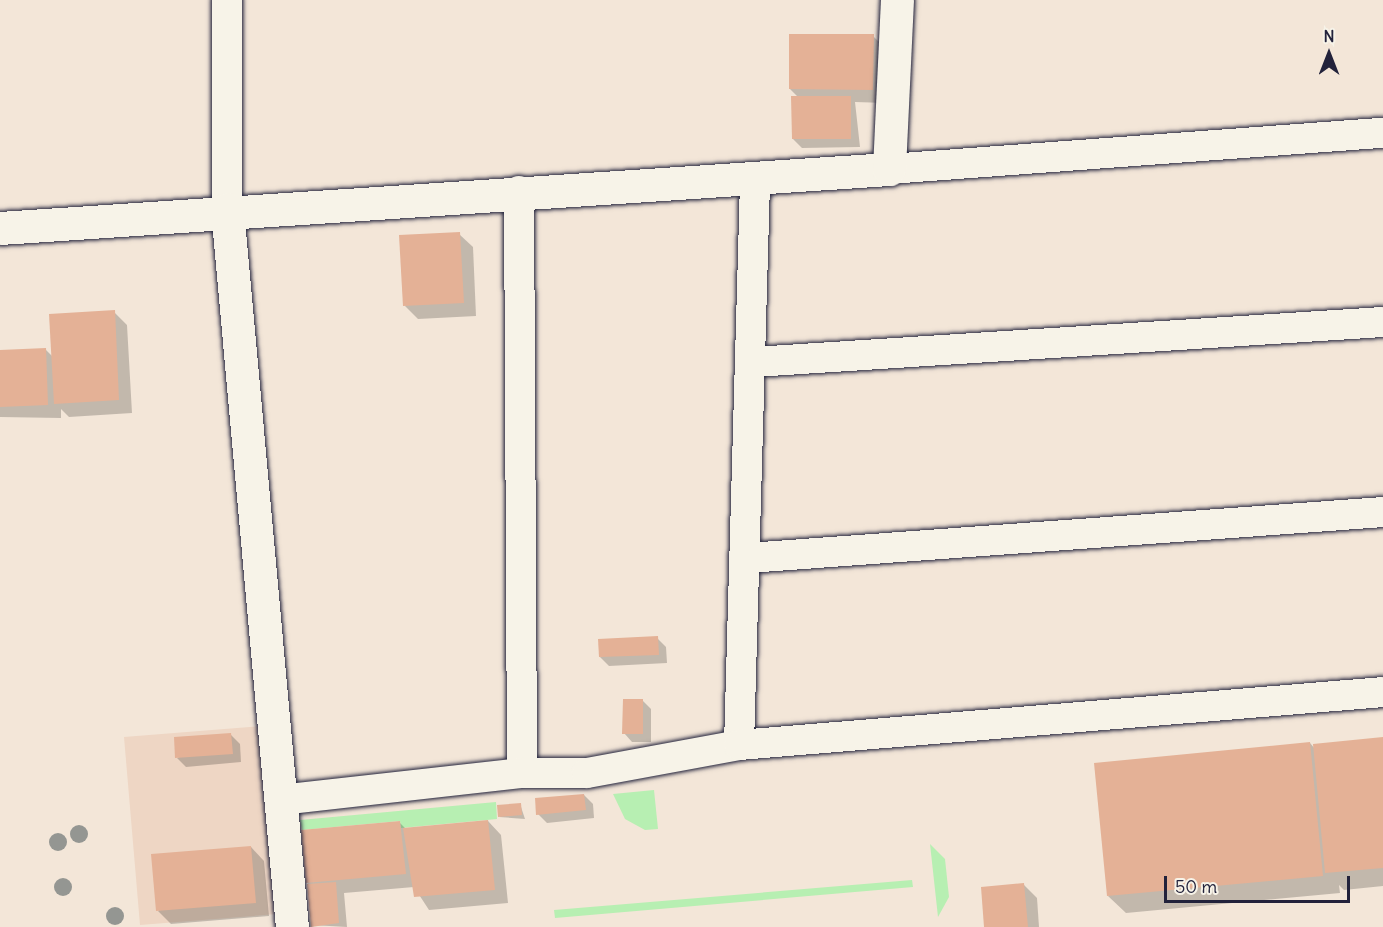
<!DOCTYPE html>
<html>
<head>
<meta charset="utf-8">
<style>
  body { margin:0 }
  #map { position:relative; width:1383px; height:927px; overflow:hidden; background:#f3e6d8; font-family:Delius,sans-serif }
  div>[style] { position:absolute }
  .built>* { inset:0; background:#eed6c4 }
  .green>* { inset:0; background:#b7efb2 }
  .shadow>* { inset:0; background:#0003 }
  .building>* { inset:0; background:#e4b196 }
  .roads { filter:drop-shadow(0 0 2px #22223b) drop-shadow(0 0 2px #22223b) }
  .street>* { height:30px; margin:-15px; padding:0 15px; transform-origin:15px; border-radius:15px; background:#f7f3e8 }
  .secondary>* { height:33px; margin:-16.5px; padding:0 16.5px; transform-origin:16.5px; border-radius:16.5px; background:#f7f3e8 }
  .trees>* { width:18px; height:18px; margin:-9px; border-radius:50%; background:#949692 }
  span { translate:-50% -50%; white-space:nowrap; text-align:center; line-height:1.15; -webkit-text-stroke:4.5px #f7f3e8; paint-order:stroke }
  .north { position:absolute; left:1299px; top:24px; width:60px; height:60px; -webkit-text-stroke:4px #f7f3e8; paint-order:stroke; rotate:0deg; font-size:16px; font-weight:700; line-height:24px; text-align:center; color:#22223b }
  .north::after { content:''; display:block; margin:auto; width:21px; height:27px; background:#22223b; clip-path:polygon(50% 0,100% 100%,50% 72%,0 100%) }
  .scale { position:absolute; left:1164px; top:876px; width:186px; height:27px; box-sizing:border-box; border:3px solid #22223b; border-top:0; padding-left:8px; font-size:18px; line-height:21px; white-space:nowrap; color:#22223b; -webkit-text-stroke:4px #f7f3e8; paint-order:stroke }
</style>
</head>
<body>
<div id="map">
  <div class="built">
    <i style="clip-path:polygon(261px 726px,277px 914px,140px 925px,124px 737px)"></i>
  </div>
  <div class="green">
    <i style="clip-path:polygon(654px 790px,658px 829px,645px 830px,625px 819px,613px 794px)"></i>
    <i style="clip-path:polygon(496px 802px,497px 819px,401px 828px,400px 821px,302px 830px,300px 820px)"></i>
    <i style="clip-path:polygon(930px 844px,945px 859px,949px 897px,938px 917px)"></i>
    <i style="clip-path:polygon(912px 880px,913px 887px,555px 918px,554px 910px)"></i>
  </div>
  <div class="shadow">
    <i style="clip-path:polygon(873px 36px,886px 49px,886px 103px,855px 102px,860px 147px,802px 148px,793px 139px,799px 98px,790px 89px)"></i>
    <i style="clip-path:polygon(459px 234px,473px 247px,476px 316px,418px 319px,405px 306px)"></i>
    <i style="clip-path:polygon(114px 312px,127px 325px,132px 413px,69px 417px,61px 409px,61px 418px,0 417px,0 351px,45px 349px,53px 357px)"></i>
    <i style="clip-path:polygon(657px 638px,666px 647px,667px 663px,609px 666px,600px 657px)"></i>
    <i style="clip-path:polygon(642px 700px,651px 709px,651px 742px,632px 742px,624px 733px)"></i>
    <i style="clip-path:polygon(231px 735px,240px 744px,241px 762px,186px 767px,177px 758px)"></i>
    <i style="clip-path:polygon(1383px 739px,1383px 886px,1344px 890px,1339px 885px,1340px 893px,1126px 913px,1108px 896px,1310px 743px,1315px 749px)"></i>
    <i style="clip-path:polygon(584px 795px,593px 804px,594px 818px,547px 823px,538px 814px)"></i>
    <i style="clip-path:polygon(520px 804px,525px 819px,499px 817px)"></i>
    <i style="clip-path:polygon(488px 821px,501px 835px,508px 903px,429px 910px,414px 887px,344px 893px,347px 927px,312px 925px,308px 882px,400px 823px,406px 829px)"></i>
    <i style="clip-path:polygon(251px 847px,264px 861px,269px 916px,171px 924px,158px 911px)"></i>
    <i style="clip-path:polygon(1023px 884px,1037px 898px,1039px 927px,986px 927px)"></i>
  </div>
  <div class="building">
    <i style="clip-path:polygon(789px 34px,874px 34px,873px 90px,789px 89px)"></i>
    <i style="clip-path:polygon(791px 96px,851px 96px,851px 139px,792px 139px)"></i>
    <i style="clip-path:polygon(460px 232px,464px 303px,403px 306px,399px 235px)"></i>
    <i style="clip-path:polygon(115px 310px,119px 400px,54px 404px,49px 314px)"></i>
    <i style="clip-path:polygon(46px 348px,48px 405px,0 407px,0 350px)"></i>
    <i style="clip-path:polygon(658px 636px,659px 655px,599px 657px,598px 639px)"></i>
    <i style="clip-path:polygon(623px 699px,643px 699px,643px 734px,622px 734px)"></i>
    <i style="clip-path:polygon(231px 733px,233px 754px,175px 758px,174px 737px)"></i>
    <i style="clip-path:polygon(1383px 737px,1383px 868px,1325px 873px,1313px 744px)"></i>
    <i style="clip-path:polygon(1310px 742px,1323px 876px,1107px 896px,1094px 763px)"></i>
    <i style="clip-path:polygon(584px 794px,586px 810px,536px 815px,535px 798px)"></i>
    <i style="clip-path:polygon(521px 803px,522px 815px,498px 817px,497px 805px)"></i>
    <i style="clip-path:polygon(488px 820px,495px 890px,414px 897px,403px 828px)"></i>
    <i style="clip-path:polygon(400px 821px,406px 874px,306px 883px,301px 830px)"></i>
    <i style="clip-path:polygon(251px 846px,256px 903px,156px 911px,151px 854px)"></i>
    <i style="clip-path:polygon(336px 882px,339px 923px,311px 927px,307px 884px)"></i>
    <i style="clip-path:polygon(1024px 883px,1028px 927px,984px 927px,981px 887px)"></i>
  </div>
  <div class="roads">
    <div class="street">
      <i style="left:227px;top:0;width:209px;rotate:90deg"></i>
      <i style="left:889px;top:169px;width:495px;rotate:-4.2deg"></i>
      <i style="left:519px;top:191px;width:582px;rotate:89.7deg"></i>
      <i style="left:754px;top:362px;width:630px;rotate:-3.64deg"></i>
      <i style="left:748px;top:558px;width:637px;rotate:-4.14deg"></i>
      <i style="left:739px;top:745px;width:563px;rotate:-88.37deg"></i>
      <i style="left:280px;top:800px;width:244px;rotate:-6.4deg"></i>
      <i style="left:522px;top:773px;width:65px"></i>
      <i style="left:587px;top:773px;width:155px;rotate:-10.4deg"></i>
      <i style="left:739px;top:745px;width:646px;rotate:-4.7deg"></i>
    </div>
    <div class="secondary">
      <i style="left:227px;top:209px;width:721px;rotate:84.83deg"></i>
      <i style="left:0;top:228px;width:891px;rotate:-3.8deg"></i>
      <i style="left:889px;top:169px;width:169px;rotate:-87.3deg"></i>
    </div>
  </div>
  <div class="trees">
    <i style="left:79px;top:834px"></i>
    <i style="left:58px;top:842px"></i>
    <i style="left:63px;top:887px"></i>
    <i style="left:115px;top:916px"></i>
  </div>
  <div class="north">N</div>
  <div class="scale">50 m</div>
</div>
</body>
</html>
